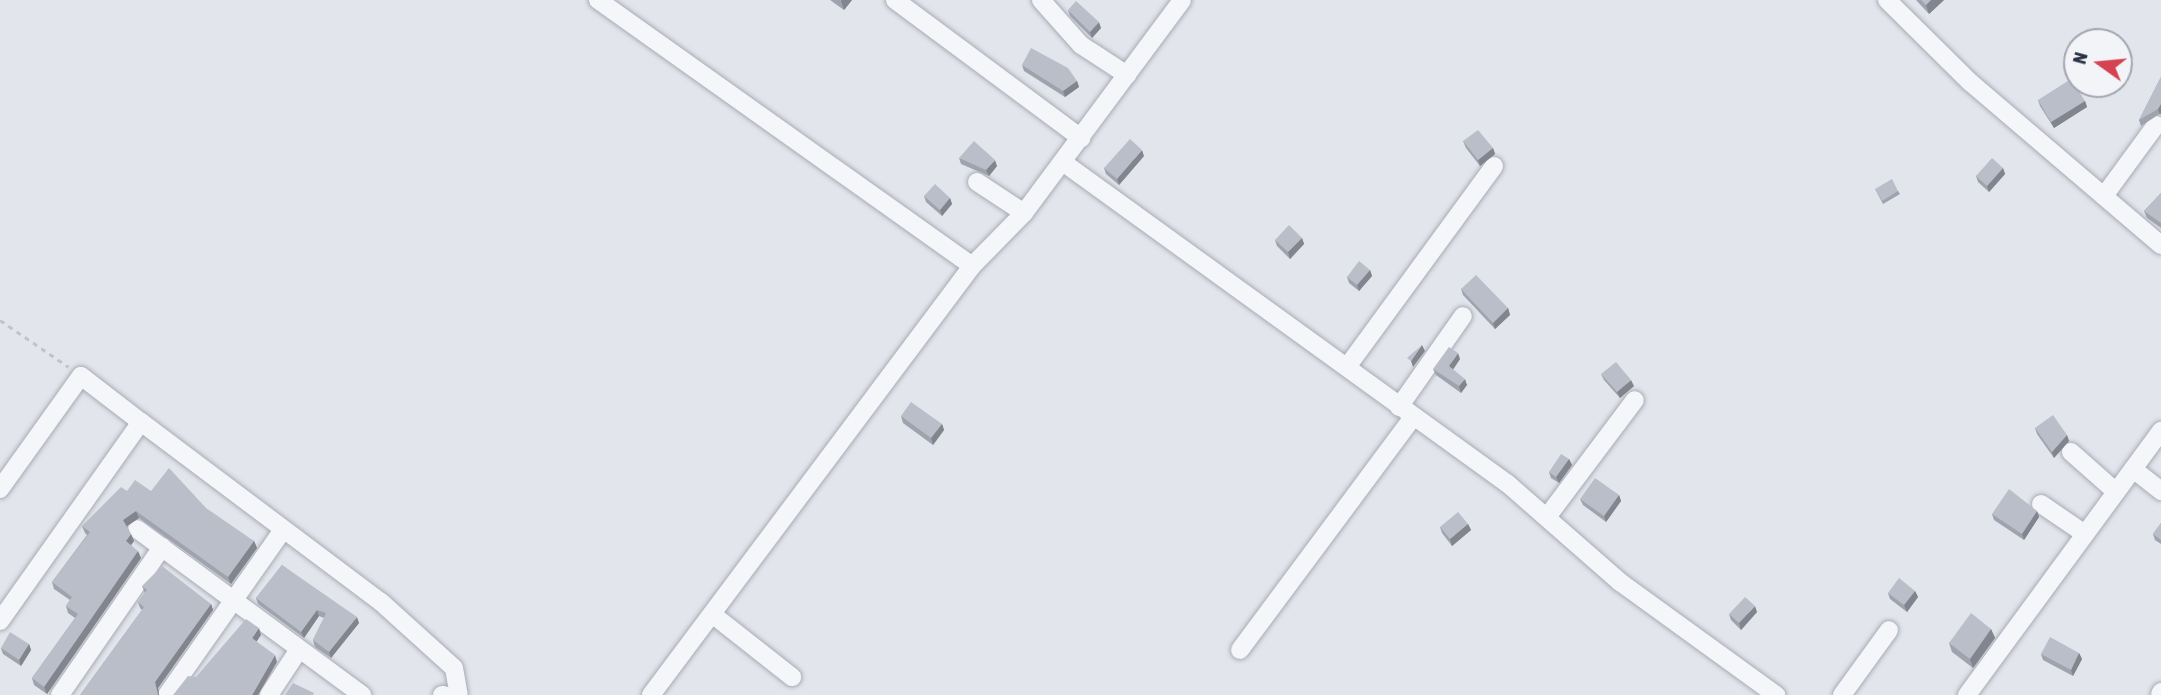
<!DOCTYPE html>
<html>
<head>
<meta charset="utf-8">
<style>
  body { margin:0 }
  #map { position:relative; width:2161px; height:695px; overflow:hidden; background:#e2e5eb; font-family:"Asap Condensed",sans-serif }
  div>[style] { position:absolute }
  .path>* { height:2.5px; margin-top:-1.25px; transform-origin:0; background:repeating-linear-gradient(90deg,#c0c3ca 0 5px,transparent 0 10px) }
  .roads { filter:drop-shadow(0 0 2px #a7abb6) drop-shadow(0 0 2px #a7abb6) }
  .minor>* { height:18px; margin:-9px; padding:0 9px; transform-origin:9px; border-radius:9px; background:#f5f6f9 }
  .wall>* { inset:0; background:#9fa3ad }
  .shaded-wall>* { inset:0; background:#82858d }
  .building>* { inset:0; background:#b9bec9 }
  span { translate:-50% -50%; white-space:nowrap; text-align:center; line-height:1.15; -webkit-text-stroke:5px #f2f4f8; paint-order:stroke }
  .north { position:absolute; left:2063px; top:28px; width:70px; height:70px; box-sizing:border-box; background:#f2f4f8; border:2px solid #a2a6b0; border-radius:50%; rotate:285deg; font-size:19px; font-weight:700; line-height:28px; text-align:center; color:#293144 }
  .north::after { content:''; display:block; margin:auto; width:24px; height:32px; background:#d54250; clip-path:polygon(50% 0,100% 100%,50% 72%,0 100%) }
</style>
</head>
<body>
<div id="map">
  <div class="path">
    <i style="left:0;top:320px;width:83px;rotate:34.3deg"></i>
  </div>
  <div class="roads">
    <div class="minor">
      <i style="left:598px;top:0;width:459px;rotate:35.4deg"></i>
      <i style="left:895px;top:0;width:232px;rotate:36.6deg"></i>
      <i style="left:1041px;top:0;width:60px;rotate:48.4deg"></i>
      <i style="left:1081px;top:45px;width:55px;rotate:33.1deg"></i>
      <i style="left:1887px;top:0;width:117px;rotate:44.7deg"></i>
      <i style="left:1970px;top:82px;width:251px;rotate:40.5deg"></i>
      <i style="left:1064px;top:163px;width:548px;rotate:35.87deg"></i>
      <i style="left:1508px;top:484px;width:149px;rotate:41.2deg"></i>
      <i style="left:1620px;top:582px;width:193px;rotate:35.9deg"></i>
      <i style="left:977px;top:182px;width:56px;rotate:33.4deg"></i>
      <i style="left:2104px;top:196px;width:88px;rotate:-53.8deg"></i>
      <i style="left:1347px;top:367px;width:249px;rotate:-53.8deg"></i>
      <i style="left:1399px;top:407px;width:111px;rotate:-54.9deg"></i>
      <i style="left:2071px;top:452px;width:60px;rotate:41.6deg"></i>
      <i style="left:2133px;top:469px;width:36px;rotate:38deg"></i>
      <i style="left:0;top:489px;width:139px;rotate:-54.4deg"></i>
      <i style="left:81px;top:376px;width:76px;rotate:37.5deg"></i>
      <i style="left:2041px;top:504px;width:53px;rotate:34.3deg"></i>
      <i style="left:1547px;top:517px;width:146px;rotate:-53.1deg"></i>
      <i style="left:137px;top:529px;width:280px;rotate:36.4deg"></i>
      <i style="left:712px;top:614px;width:102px;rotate:38.2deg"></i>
      <i style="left:0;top:621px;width:244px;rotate:-54.7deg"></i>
      <i style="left:141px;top:422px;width:300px;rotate:36.9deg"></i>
      <i style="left:381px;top:602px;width:98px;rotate:42.1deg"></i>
      <i style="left:454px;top:668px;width:27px;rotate:80deg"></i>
      <i style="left:1240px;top:650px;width:289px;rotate:-53.4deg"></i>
      <i style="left:60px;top:695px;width:180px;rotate:-55.4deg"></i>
      <i style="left:167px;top:695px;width:198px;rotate:-54.9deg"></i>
      <i style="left:269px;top:695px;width:53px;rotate:-56.6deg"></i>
      <i style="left:442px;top:695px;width:2px"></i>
      <i style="left:651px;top:695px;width:536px;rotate:-53.19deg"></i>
      <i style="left:972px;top:266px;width:74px;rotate:-45.5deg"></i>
      <i style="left:1024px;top:213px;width:265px;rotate:-53.4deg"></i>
      <i style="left:1842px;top:695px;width:80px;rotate:-54.1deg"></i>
      <i style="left:1967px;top:695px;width:328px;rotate:-53.7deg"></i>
      <i style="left:2160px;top:695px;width:3px;rotate:-72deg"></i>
    </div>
  </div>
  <div class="wall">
    <i style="clip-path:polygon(830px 0,852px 0,844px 10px)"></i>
    <i style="clip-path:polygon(1916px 0,1944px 0,1929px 14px)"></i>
    <i style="clip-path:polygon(1068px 10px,1101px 28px,1092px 38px,1070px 16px)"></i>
    <i style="clip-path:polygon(1022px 65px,1077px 81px,1079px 87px,1065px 97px,1024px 71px)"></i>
    <i style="clip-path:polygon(2161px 77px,2161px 113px,2141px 126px,2139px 120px)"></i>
    <i style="clip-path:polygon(2038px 100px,2085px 101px,2087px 107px,2054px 128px,2040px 106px)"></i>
    <i style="clip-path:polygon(1463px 141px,1493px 148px,1495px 154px,1480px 166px,1466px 148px)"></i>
    <i style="clip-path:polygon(1144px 156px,1119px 185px,1106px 174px,1104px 168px)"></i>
    <i style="clip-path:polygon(959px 158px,997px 166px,989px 176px,961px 164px)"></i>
    <i style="clip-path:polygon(2003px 168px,2005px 174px,1989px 192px,1978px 182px,1976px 176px)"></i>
    <i style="clip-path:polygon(1875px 189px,1898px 191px,1900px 194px,1883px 204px)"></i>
    <i style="clip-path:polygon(2161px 193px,2161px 228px,2147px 218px,2144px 211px)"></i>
    <i style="clip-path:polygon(924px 196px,950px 198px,952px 204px,942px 216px,926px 202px)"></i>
    <i style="clip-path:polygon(1302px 238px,1304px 244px,1290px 259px,1277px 246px,1275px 240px)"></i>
    <i style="clip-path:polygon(1370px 270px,1372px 276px,1359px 291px,1349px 283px,1347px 277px)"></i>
    <i style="clip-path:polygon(1461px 289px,1508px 308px,1510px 315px,1495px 329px,1463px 295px)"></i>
    <i style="clip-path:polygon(1460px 359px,1453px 370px,1467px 385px,1461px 393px,1436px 375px,1433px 369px)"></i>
    <i style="clip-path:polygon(1601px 374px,1634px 386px,1620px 398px,1604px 380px)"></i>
    <i style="clip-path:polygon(901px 416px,942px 424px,944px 430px,933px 445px,903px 423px)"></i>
    <i style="clip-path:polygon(2035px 428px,2067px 435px,2069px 441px,2054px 458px,2037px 434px)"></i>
    <i style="clip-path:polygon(1569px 459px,1572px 465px,1559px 483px,1551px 478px,1549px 472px)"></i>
    <i style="clip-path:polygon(127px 491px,151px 491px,254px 541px,257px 548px,231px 584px,139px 518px,127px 526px,134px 541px,131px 545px,141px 558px,47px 694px,34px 685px,32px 678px,75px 618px,68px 613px,66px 606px,70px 600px,54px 589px,52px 582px,87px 535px,85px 533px,82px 526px)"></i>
    <i style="clip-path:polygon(1619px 495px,1621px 501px,1606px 522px,1583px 505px,1580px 499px)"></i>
    <i style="clip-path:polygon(2037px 511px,2039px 517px,2024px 540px,1994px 520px,1992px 514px)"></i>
    <i style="clip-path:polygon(2161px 523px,2161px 544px,2155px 540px,2153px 534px)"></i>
    <i style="clip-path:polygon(1468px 524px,1471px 530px,1452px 546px,1442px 533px,1440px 527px)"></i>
    <i style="clip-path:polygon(282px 565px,359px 623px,331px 658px,315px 647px,313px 640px,324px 618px,319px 616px,304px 638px,258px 604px,256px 598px)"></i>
    <i style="clip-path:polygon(142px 586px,211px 604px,213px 610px,158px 688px,159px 695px,80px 695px,142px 610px,140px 608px,138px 602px,145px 593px)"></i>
    <i style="clip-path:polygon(1915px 591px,1918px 597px,1907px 612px,1890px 599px,1888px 593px)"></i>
    <i style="clip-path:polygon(1757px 612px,1741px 630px,1731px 620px,1729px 614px)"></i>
    <i style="clip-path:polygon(1991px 629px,1995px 638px,1973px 668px,1952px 652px,1949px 643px)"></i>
    <i style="clip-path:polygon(29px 644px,31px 650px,21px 666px,3px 654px,1px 648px)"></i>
    <i style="clip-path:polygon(2079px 653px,2082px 659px,2073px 676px,2043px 660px,2041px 654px)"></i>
  </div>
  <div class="shaded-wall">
    <i style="clip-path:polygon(842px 0,852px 0,844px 10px,841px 1px)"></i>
    <i style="clip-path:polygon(1931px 0,1944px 0,1929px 14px,1926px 5px)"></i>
    <i style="clip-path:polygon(1099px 22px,1101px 28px,1092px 38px,1090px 32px)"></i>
    <i style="clip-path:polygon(1077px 81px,1079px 87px,1065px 97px,1063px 91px)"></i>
    <i style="clip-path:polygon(2085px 101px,2087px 107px,2054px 128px,2051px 122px)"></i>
    <i style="clip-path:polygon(2161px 104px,2161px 113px,2160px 115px,2158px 109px)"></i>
    <i style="clip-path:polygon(1493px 148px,1495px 154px,1480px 166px,1478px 160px)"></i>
    <i style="clip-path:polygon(1142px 150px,1144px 156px,1119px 185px,1117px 179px)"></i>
    <i style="clip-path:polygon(995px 160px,997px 166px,989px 176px,986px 170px)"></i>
    <i style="clip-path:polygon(2003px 168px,2005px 174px,1989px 192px,1987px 186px)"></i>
    <i style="clip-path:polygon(950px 198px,952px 204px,942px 216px,940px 210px)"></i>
    <i style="clip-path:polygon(1302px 238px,1304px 244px,1290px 259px,1288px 252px)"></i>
    <i style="clip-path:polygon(1370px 270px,1372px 276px,1359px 291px,1357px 285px)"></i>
    <i style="clip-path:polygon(1508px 308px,1510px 315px,1495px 329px,1493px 323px)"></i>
    <i style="clip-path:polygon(1422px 345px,1425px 351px,1413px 367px,1411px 361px)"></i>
    <i style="clip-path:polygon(1458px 353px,1460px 359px,1451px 372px,1449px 366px)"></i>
    <i style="clip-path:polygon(1465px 379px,1467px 385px,1461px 393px,1459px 386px)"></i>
    <i style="clip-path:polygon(1631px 380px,1634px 386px,1620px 398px,1617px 392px)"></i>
    <i style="clip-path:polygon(942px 424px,944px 430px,933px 445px,931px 438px)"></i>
    <i style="clip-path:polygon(2067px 435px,2069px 441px,2054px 458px,2052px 452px)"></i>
    <i style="clip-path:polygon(1569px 459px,1572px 465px,1559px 483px,1556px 477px)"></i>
    <i style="clip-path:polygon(1619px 495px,1621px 501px,1606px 522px,1604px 516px)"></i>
    <i style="clip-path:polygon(136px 511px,139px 518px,126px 527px,123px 520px)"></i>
    <i style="clip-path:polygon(2037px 511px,2039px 517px,2024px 540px,2022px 534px)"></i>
    <i style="clip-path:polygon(1468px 524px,1471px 530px,1452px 546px,1450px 539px)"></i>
    <i style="clip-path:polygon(131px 534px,134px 541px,129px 548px,126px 541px)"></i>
    <i style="clip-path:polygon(254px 541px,257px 548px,231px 584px,228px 577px)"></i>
    <i style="clip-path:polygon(138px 551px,141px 558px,47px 694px,44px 687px)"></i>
    <i style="clip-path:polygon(1915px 591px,1918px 597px,1907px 612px,1904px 605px)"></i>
    <i style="clip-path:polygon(211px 604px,213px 610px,158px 688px,159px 695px,158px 695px,155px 682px)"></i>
    <i style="clip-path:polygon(1755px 606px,1757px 612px,1741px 630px,1739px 623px)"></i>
    <i style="clip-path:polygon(317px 610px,319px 616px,304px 638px,301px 632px)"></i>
    <i style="clip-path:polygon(357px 617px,359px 623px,331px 658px,329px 652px)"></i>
    <i style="clip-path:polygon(259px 628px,261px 635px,255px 644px,252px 638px)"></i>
    <i style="clip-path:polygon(1991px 629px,1995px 638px,1973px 668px,1970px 659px)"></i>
    <i style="clip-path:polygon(29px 644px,31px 650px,21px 666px,19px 660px)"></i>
    <i style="clip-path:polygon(2079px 653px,2082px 659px,2073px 676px,2071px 670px)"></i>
    <i style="clip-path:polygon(275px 655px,277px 662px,258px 695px,252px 695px)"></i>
  </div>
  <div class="building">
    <i style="clip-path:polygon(1921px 0,1931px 0,1926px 5px)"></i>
    <i style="clip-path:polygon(1076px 1px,1099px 22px,1090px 32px,1068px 10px)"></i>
    <i style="clip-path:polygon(1031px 48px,1068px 68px,1077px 81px,1063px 91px,1022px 65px)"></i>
    <i style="clip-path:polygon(2161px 77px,2161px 104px,2158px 109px,2139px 120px)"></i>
    <i style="clip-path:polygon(2071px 79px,2085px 101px,2051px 122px,2038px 100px)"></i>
    <i style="clip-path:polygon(1478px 130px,1493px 148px,1478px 160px,1463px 141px)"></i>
    <i style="clip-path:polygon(1130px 139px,1142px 150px,1117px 179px,1104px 168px)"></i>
    <i style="clip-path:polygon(974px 141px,995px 160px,986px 170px,959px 158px)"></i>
    <i style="clip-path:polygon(1992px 158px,2003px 168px,1987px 186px,1976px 176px)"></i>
    <i style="clip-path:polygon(1892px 179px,1898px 191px,1882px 201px,1875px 189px)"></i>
    <i style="clip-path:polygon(935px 184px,950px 198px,940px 210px,924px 196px)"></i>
    <i style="clip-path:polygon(2161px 193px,2161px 223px,2144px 211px)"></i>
    <i style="clip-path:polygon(1289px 225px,1302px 238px,1288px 252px,1275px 240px)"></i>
    <i style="clip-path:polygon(1359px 261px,1370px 270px,1357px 285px,1347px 277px)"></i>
    <i style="clip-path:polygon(1476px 275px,1508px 308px,1493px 323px,1461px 289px)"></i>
    <i style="clip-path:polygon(1422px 345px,1411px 361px,1407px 358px)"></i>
    <i style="clip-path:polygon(1449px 347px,1458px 353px,1449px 366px,1465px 379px,1459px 386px,1433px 369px)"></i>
    <i style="clip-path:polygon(1616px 362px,1631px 380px,1617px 392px,1601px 374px)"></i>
    <i style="clip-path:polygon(911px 402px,942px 424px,931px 438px,901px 416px)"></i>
    <i style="clip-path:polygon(2053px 415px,2067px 435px,2052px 452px,2035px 428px)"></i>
    <i style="clip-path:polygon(1561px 454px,1569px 459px,1556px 477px,1549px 472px)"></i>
    <i style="clip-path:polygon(169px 468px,206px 508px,254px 541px,228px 577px,136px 511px,123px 520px,131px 534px,126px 541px,138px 551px,44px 687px,32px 678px,78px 614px,66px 606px,72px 597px,52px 582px,90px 532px,82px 526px,121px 487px,127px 491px,135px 480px,151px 491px)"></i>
    <i style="clip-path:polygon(1595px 478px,1619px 495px,1604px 516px,1580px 499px)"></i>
    <i style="clip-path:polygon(2009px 489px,2037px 511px,2022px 534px,1992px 514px)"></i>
    <i style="clip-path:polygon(1458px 512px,1468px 524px,1450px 539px,1440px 527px)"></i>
    <i style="clip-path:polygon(2161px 523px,2161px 540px,2153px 534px)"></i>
    <i style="clip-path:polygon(282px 565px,357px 617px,329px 652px,313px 640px,326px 613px,317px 610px,301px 632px,256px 598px)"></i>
    <i style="clip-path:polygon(162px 566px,211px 604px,155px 682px,158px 695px,80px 695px,144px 607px,138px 602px,147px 590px,142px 586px)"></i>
    <i style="clip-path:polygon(1899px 578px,1915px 591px,1904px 605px,1888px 593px)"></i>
    <i style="clip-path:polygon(1745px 597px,1755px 606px,1739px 623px,1729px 614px)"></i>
    <i style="clip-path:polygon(1971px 613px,1991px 629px,1970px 659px,1949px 643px)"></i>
    <i style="clip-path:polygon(246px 619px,259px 628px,252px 638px,275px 655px,252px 695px,173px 695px,188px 676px,196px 677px)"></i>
    <i style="clip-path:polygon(10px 632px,29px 644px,19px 660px,1px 648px)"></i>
    <i style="clip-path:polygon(2050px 637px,2079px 653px,2071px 670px,2041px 654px)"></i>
    <i style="clip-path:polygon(293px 683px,314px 693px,313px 695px,285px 695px)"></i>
  </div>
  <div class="north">N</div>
</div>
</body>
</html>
